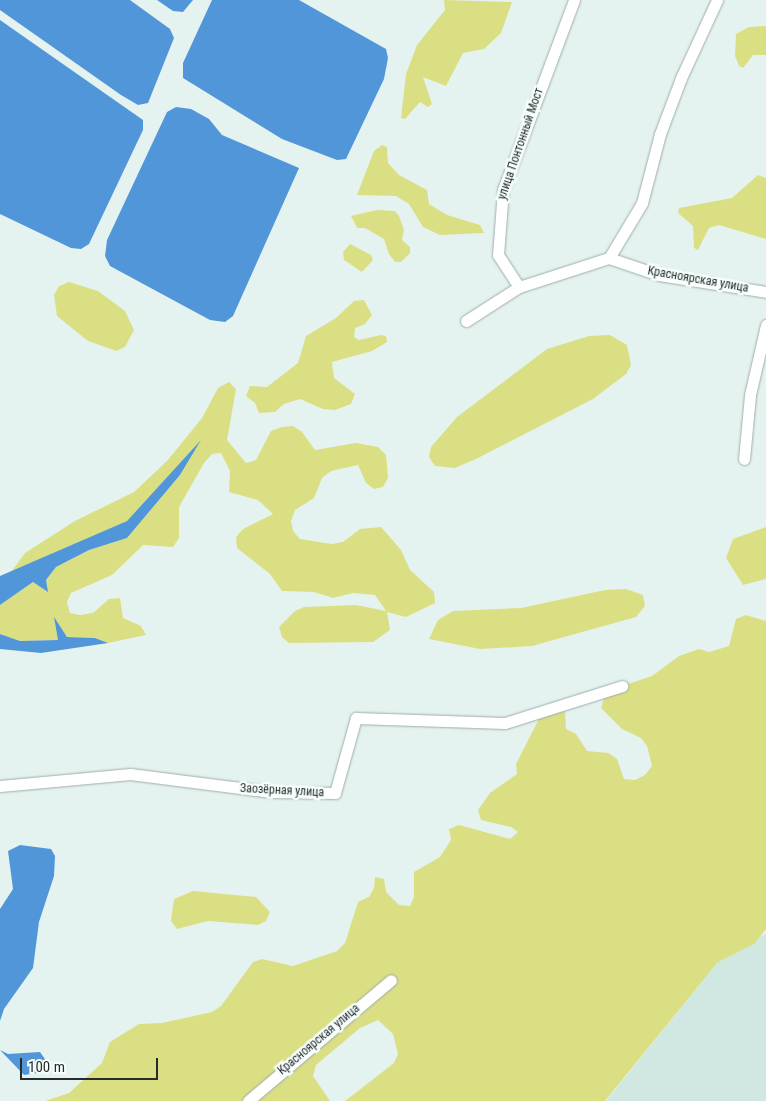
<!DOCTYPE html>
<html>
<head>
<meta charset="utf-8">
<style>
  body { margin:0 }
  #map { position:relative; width:766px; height:1101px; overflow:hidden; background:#e5f3f0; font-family:"Roboto Condensed",sans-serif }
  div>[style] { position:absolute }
  .built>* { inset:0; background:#d1e7e2 }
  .green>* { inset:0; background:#dbdf84 }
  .water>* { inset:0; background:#5296da }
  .roads { filter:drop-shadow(0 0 1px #9fadaa) drop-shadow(0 0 1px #9fadaa) }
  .street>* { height:11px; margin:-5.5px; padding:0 5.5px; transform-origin:5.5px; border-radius:5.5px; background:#fff }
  span { translate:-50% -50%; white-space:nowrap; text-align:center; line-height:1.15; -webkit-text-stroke:5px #f6fffd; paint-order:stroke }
  .street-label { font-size:12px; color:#272c2b }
  .scale { position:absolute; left:20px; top:1058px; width:138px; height:22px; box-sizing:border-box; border:2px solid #272c2b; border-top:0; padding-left:6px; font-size:15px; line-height:18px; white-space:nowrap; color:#272c2b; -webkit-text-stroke:4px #f6fffd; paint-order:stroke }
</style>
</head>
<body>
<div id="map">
  <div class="built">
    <i style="clip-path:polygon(766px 934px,766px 1101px,606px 1101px,723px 956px)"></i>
  </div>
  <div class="green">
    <i style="clip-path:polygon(444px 0,512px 2px,501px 33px,484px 49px,463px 53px,446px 86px,423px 77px,432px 104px,428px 107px,420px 102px,405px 119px,401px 118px,406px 74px,417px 45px,445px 10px)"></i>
    <i style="clip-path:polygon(766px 26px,766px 55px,753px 55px,743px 68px,739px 66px,735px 56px,736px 34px,749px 27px)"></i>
    <i style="clip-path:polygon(382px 145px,387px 147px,388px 163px,399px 175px,427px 190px,429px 204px,447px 215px,480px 225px,484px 233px,440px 235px,423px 227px,409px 204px,396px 196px,357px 195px,374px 151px)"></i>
    <i style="clip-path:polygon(758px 175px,766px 178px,766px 239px,719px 225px,709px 228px,698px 250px,694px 248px,693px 226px,678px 213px,679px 208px,732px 198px)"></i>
    <i style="clip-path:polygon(377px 210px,395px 211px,399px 216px,404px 230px,402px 240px,410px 247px,410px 253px,401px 262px,395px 262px,389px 254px,384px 239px,365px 228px,357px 228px,351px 216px)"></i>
    <i style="clip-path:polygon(350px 244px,371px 255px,373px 260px,362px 272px,344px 260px,343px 252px)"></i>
    <i style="clip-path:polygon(69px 282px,98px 291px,125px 311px,134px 330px,125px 347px,116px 351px,88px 341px,57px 316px,54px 295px,59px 286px)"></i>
    <i style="clip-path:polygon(364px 300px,372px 315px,365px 324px,355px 328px,354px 337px,359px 340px,381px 335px,386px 336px,387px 342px,372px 351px,332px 362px,334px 378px,355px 394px,351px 404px,335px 410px,323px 409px,300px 399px,284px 404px,275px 412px,259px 413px,255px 403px,246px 396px,250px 386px,267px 387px,276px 380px,298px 363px,306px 336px,336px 318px,354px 301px)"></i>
    <i style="clip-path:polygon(610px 335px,627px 345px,631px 365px,626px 374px,593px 399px,476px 459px,455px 468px,435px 466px,429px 457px,431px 447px,457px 417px,547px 349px,589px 336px)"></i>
    <i style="clip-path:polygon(229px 382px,236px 389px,227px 440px,246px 463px,256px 460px,271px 431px,282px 427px,293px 426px,302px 432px,315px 450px,356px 443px,378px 447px,386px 455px,388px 478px,383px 487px,374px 489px,366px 483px,358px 465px,331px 471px,322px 478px,314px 498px,295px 510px,291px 521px,293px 531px,300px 539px,332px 544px,343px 542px,360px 529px,381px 527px,401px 550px,410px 570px,434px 592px,435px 603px,406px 617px,387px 612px,390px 630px,373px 642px,289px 643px,282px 637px,279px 627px,295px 611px,304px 607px,356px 605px,386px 611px,375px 595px,353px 593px,333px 598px,314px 592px,282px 591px,270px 574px,237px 548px,236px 537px,243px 529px,273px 514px,258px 500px,229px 492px,230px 471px,221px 453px,212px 454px,204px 463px,179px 507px,179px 538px,173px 547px,143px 545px,112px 575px,71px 593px,67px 602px,70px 613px,80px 615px,93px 613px,109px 599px,120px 598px,123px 618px,141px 626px,146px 635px,108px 643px,95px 638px,67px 637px,55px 620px,59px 640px,20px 641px,0 634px,0 605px,33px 582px,47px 591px,46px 580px,56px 567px,89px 550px,127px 538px,180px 475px,198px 444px,127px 521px,11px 572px,25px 553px,75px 521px,134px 492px,167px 461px,202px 418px,218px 388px)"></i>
    <i style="clip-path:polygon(766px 527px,766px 579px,743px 585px,726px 558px,733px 539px)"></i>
    <i style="clip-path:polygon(626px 589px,643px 595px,645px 606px,636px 617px,532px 646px,480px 649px,429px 639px,438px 620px,453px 611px,521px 608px,605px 590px)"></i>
    <i style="clip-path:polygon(746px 615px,766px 621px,766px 929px,754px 944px,718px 962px,605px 1101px,345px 1101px,394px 1063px,398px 1054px,393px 1034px,378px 1020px,360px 1028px,316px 1065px,313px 1076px,330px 1101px,45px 1101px,69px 1093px,102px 1063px,110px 1042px,139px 1024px,162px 1023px,212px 1012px,221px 1006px,253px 962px,262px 959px,293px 966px,337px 951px,345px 943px,358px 902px,369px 897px,374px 888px,375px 877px,384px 879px,386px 892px,399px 905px,410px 906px,414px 897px,414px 872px,440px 857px,451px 840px,449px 829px,459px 825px,510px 839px,518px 832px,511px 827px,481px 820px,478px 810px,490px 793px,517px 774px,516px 764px,540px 717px,565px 710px,566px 729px,576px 734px,587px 751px,608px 753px,617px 759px,624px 779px,635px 780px,645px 775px,652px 766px,647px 746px,641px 738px,622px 729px,601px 708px,604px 698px,622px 686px,652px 676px,679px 656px,699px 649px,709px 652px,729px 646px,736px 619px)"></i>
    <i style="clip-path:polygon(193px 891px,256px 897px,270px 912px,266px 921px,258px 925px,208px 921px,177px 929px,171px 921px,174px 899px)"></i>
  </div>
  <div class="water">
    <i style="clip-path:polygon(0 0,130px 0,170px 29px,174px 38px,148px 103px,138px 105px,121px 95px,0 10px)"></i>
    <i style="clip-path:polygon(157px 0,193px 0,183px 12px,173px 11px)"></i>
    <i style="clip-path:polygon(212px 0,299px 0,386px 49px,388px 58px,384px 79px,346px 159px,337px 160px,282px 139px,183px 78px,183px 63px)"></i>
    <i style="clip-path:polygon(0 20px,143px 120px,143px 130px,89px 244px,81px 249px,71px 248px,0 214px)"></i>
    <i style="clip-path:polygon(176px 107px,191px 109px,209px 119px,222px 135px,299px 168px,233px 316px,225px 322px,210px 320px,110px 266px,105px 256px,107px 240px,167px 112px)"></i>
    <i style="clip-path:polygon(201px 440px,180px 475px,127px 538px,89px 550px,56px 567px,46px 580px,48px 592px,33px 582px,0 605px,0 576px,127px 521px)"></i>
    <i style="clip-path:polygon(54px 617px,67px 637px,95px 638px,108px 643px,41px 653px,0 649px,0 634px,20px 641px,58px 640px)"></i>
    <i style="clip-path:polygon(20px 845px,51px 849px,55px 856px,54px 876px,39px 922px,33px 968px,4px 1009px,0 1021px,0 909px,13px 889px,8px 851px)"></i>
    <i style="clip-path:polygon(0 1050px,8px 1054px,40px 1052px,47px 1062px,38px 1073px,24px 1075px)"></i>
  </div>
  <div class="roads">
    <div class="street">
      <i style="left:609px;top:258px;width:64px;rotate:-59deg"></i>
      <i style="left:642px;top:203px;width:71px;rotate:-75.4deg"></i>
      <i style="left:660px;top:134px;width:60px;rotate:-69.4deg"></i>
      <i style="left:681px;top:78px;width:86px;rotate:-65.2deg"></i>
      <i style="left:519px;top:287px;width:38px;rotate:-123deg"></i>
      <i style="left:498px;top:255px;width:65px;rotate:-85.6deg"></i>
      <i style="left:503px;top:190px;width:203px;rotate:-69.5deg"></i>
      <i style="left:466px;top:321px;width:63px;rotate:-32.7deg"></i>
      <i style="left:519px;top:287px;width:95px;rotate:-17.9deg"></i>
      <i style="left:609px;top:258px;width:53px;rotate:18.8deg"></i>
      <i style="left:659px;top:275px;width:108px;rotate:9deg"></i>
      <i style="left:744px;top:459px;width:64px;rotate:-84.6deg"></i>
      <i style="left:750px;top:395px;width:72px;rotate:-77.1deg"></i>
      <i style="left:0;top:786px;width:131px;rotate:-5.3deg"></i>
      <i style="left:130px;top:774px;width:143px;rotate:7.2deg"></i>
      <i style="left:272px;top:792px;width:63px;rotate:0.9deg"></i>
      <i style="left:335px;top:793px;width:78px;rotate:-74.4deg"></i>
      <i style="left:356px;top:718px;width:149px;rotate:1.9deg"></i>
      <i style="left:505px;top:723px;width:123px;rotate:-17.5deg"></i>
      <i style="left:248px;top:1101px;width:187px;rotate:-40.2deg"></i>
    </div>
  </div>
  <div class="street-label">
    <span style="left:521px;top:144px;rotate:-71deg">улица Понтонный Мост</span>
    <span style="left:698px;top:280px;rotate:10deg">Красноярская улица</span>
    <span style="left:282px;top:791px;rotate:3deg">Заозёрная улица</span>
    <span style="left:319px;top:1040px;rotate:-40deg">Красноярская улица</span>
  </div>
  <div class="scale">100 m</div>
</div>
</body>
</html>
